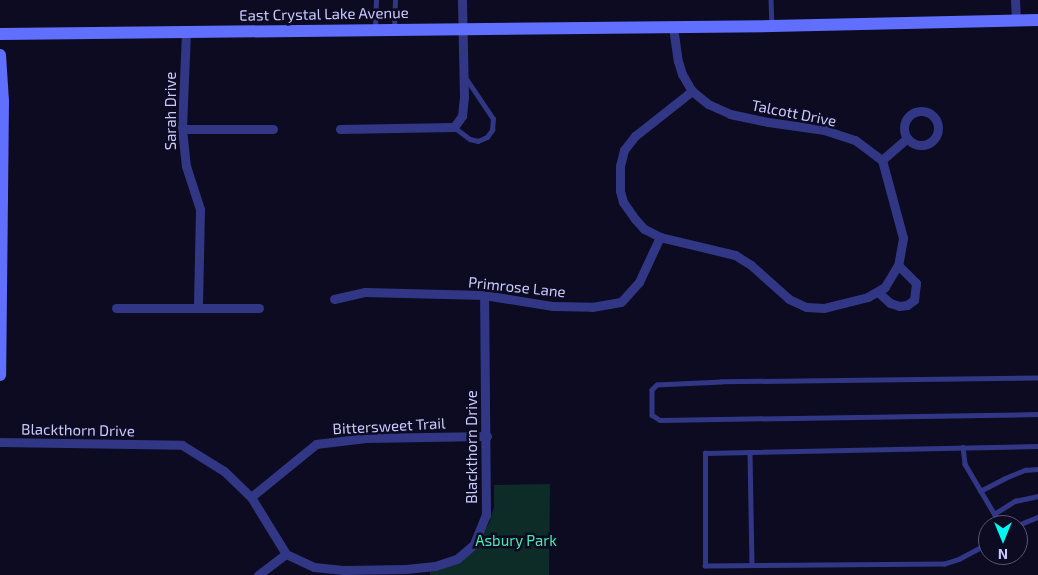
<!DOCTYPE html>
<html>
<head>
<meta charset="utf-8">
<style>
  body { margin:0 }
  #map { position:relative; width:1038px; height:575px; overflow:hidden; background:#0c0b21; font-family:"Exo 2",sans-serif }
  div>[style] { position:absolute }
  .green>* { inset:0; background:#0d2b27 }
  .lane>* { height:4.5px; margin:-2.25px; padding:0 2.25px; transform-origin:2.25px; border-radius:2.25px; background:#313785 }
  .street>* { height:9px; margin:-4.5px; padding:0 4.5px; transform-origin:4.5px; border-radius:4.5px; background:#313785 }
  .street>.ring { margin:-4.5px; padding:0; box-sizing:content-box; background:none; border:9px solid #313785; border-radius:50% }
  .secondary>* { height:12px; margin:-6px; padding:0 6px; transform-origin:6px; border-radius:6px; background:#616fff }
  span { translate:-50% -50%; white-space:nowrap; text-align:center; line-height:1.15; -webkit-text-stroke:5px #0c0b21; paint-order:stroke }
  .street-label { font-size:15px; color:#cbcaff }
  .park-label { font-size:15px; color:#4beab1 }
  .north { position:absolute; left:978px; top:515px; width:50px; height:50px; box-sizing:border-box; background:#0c0b21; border:1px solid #58577a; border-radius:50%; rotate:180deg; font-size:14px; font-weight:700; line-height:20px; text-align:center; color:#cbcaff }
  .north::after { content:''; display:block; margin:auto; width:18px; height:22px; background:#00f5f3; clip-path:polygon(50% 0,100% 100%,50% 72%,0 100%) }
</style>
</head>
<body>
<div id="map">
  <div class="green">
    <i style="clip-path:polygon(550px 484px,549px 575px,430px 575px,430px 571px,459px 561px,476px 546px,489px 523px,494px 507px,494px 485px)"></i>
  </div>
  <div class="lane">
    <i style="left:771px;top:0;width:24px;rotate:88deg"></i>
    <i style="left:394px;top:28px;width:28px;rotate:-88deg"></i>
    <i style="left:375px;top:29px;width:29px;rotate:-88deg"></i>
    <i style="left:454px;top:127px;width:20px;rotate:37deg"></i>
    <i style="left:470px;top:139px;width:8px;rotate:14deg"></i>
    <i style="left:478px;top:141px;width:10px;rotate:-24deg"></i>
    <i style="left:487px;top:137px;width:9px;rotate:-54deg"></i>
    <i style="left:492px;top:130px;width:11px;rotate:-85deg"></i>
    <i style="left:493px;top:119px;width:48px;rotate:-124deg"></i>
    <i style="left:1038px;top:378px;width:316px;rotate:179.3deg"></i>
    <i style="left:722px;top:382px;width:65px;rotate:177.4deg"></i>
    <i style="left:657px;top:385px;width:7px;rotate:135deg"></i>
    <i style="left:652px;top:390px;width:25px;rotate:90deg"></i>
    <i style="left:652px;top:415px;width:9px;rotate:32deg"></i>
    <i style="left:660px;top:420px;width:378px;rotate:-0.9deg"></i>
    <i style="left:963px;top:447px;width:17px;rotate:83deg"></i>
    <i style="left:965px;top:464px;width:71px;rotate:59.5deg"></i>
    <i style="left:750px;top:452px;width:113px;rotate:89deg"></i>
    <i style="left:980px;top:491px;width:28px;rotate:-27deg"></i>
    <i style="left:1005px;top:478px;width:22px;rotate:-22deg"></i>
    <i style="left:1025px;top:470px;width:13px;rotate:-4deg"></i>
    <i style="left:994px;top:514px;width:25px;rotate:-32deg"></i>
    <i style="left:1015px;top:501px;width:24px;rotate:-12deg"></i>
    <i style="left:1018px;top:525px;width:22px;rotate:-22deg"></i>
    <i style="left:988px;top:544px;width:32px;rotate:152deg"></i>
    <i style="left:960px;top:559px;width:16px;rotate:162deg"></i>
    <i style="left:945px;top:564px;width:240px;rotate:179.5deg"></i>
    <i style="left:705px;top:566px;width:113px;rotate:-90deg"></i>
    <i style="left:705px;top:453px;width:333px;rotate:-1.2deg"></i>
  </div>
  <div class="street">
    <i style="left:1015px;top:0;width:20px;rotate:87deg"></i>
    <i style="left:673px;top:27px;width:34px;rotate:82deg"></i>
    <i style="left:678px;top:61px;width:14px;rotate:73deg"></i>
    <i style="left:682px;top:74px;width:20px;rotate:60deg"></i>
    <i style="left:692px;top:91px;width:21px;rotate:39deg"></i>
    <i style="left:708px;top:104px;width:24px;rotate:24deg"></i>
    <i style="left:730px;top:114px;width:39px;rotate:12deg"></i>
    <i style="left:768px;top:122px;width:57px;rotate:8.1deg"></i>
    <i style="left:824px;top:130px;width:33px;rotate:18deg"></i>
    <i style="left:855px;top:140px;width:34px;rotate:37deg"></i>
    <i style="left:882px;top:160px;width:81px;rotate:74.9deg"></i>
    <i style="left:903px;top:238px;width:27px;rotate:100deg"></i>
    <i style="left:898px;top:265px;width:26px;rotate:121deg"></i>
    <i style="left:885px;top:287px;width:20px;rotate:150deg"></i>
    <i style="left:868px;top:297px;width:45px;rotate:166deg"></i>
    <i style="left:824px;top:308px;width:18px;rotate:-177deg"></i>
    <i style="left:806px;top:307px;width:19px;rotate:-155deg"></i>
    <i style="left:789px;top:299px;width:51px;rotate:-138.2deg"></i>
    <i style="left:751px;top:265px;width:19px;rotate:-148deg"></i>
    <i style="left:735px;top:255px;width:77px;rotate:-166.5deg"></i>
    <i style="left:660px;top:237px;width:18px;rotate:-153deg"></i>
    <i style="left:644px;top:229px;width:13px;rotate:-132deg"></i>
    <i style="left:635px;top:219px;width:21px;rotate:-125deg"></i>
    <i style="left:623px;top:202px;width:11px;rotate:-105deg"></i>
    <i style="left:620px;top:191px;width:25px;rotate:-90deg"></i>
    <i style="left:620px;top:166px;width:16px;rotate:-76deg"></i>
    <i style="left:624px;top:150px;width:18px;rotate:-52deg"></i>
    <i style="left:635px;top:136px;width:73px;rotate:-38.3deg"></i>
    <i style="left:186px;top:32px;width:97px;rotate:92.4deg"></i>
    <i style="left:182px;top:129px;width:37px;rotate:84deg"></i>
    <i style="left:186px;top:166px;width:45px;rotate:72deg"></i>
    <i style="left:200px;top:209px;width:98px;rotate:91.2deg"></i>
    <i class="ring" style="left:904px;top:111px;width:25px;height:25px"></i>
    <i style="left:182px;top:129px;width:91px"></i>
    <i style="left:340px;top:129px;width:114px;rotate:-1deg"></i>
    <i style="left:454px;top:127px;width:14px;rotate:-54deg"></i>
    <i style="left:462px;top:116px;width:19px;rotate:-84deg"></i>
    <i style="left:464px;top:97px;width:97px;rotate:-91.2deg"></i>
    <i style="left:882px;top:160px;width:33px;rotate:-41deg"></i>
    <i style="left:879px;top:293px;width:15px;rotate:42deg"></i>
    <i style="left:890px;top:303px;width:9px;rotate:18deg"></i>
    <i style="left:899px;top:306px;width:8px;rotate:-7deg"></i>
    <i style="left:907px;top:305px;width:9px;rotate:-36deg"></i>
    <i style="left:914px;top:300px;width:17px;rotate:-83deg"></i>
    <i style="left:916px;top:283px;width:25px;rotate:-135deg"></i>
    <i style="left:334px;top:299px;width:32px;rotate:-13deg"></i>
    <i style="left:365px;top:292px;width:119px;rotate:1.4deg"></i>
    <i style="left:484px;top:295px;width:70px;rotate:9.1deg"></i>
    <i style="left:553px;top:306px;width:39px;rotate:1deg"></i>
    <i style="left:592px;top:307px;width:29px;rotate:-10deg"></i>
    <i style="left:621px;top:302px;width:27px;rotate:-48deg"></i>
    <i style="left:639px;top:282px;width:50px;rotate:-65deg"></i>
    <i style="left:116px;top:308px;width:143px"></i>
    <i style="left:0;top:442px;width:182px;rotate:0.9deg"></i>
    <i style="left:182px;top:445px;width:49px;rotate:31.8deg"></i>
    <i style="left:224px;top:471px;width:37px;rotate:44deg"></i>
    <i style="left:251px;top:497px;width:67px;rotate:58.4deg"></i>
    <i style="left:286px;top:554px;width:31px;rotate:25deg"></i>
    <i style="left:314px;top:567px;width:31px;rotate:6deg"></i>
    <i style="left:345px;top:570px;width:61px;rotate:-0.9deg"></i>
    <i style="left:406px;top:569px;width:29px;rotate:-6deg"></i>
    <i style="left:435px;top:566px;width:23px;rotate:-18deg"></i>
    <i style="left:457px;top:559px;width:23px;rotate:-41deg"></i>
    <i style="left:474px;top:544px;width:31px;rotate:-68deg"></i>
    <i style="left:486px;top:515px;width:220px;rotate:-90.5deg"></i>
    <i style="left:251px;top:497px;width:84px;rotate:-39.2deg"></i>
    <i style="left:316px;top:444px;width:50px;rotate:-6.8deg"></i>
    <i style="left:366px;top:438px;width:121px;rotate:-0.9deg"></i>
    <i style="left:258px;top:575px;width:35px;rotate:-37deg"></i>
  </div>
  <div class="secondary">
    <i style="left:0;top:34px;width:772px;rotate:-0.59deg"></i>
    <i style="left:772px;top:26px;width:266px;rotate:-1.3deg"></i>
    <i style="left:0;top:55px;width:46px;rotate:86.3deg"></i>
    <i style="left:3px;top:101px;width:274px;rotate:90.6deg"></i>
  </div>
  <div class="street-label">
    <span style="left:324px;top:14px;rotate:-1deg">East Crystal Lake Avenue</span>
    <span style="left:171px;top:111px;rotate:-90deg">Sarah Drive</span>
    <span style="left:794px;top:113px;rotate:11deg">Talcott Drive</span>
    <span style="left:517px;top:287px;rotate:6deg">Primrose Lane</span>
    <span style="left:389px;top:426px;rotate:-3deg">Bittersweet Trail</span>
    <span style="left:78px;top:430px;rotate:1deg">Blackthorn Drive</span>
    <span style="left:472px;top:447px;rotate:-90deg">Blackthorn Drive</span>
  </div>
  <div class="park-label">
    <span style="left:516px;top:541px">Asbury Park</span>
  </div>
  <div class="north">N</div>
</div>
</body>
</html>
